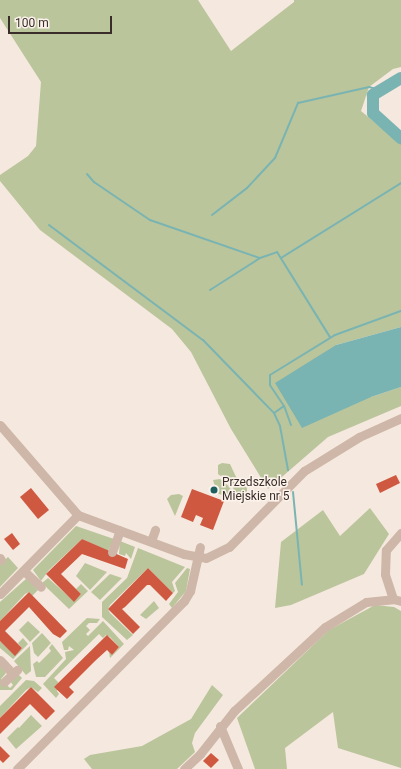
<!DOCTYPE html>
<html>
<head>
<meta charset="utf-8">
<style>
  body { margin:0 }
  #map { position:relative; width:401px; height:769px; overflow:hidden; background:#f5e8de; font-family:Roboto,sans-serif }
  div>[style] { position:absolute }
  .green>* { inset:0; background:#bbc59c }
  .water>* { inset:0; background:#7ab4b2 }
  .stream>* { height:2px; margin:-1px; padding:0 1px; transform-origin:1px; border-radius:1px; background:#7ab4b2 }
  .river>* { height:12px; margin:-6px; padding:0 6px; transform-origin:6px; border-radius:6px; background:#7ab4b2 }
  .building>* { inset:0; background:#cf5841 }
  .minor>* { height:9px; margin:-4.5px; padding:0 4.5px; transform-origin:4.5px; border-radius:4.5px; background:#ceb7a8 }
  .dots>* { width:11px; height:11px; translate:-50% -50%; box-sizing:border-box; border:2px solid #fbf3eb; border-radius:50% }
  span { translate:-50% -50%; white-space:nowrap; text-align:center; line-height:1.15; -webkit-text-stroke:3px #fbf3eb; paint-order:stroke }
  .poi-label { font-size:12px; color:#3a2d29 }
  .left { translate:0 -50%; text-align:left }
  .scale { position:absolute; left:8px; top:16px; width:104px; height:18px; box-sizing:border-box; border:2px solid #3a2d29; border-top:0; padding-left:5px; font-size:12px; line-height:14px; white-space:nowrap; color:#3a2d29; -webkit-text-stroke:3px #fbf3eb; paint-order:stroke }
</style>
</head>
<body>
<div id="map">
  <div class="green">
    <i style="clip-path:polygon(0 0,198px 0,231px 51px,294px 2px,294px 0,401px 0,401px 67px,393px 69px,369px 87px,361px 111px,401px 144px,401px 327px,336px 345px,371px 397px,401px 387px,401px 406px,328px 437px,268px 489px,231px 429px,191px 352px,172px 329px,40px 230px,0 181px,0 175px,28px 156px,36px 146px,41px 82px,0 18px)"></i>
    <i style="clip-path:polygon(222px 463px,230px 464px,237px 479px,247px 488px,247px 493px,241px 499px,236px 499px,232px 484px,218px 474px,218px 465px)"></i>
    <i style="clip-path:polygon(220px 479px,230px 487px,232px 499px,217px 493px,213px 480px)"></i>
    <i style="clip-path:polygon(179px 494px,183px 496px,175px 516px,167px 499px,171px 495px)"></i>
    <i style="clip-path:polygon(370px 508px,389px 534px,364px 574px,291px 605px,275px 608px,281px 542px,323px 510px,340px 536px)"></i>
    <i style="clip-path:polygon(76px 526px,114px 539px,108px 551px,82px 539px,49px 570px,41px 581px,33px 570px)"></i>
    <i style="clip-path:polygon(120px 541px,135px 547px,131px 559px,126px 553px,125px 556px,119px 554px)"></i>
    <i style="clip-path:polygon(138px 548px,185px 567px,172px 582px,175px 591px,173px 593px,148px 568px,110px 605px,108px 609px,110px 613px,133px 635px,127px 640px,102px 617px,102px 602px,127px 578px)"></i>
    <i style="clip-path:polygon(8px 557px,18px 568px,0 587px,0 564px)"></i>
    <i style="clip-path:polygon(85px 563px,107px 572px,90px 590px,76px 576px)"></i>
    <i style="clip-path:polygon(187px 568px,190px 569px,186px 591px,172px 608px,169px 604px,178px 592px,175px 583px)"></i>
    <i style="clip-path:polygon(110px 574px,122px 578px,100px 600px,91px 592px)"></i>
    <i style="clip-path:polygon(27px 578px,38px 590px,32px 596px,29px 592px,25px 594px,0 621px,0 602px)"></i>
    <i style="clip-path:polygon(48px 578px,74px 601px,81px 594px,76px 589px,81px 584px,88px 591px,69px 609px,42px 583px)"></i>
    <i style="clip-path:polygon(154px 601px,159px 608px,146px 619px,140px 615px)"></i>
    <i style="clip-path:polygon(375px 605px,394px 607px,401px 611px,401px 768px,338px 748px,333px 712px,285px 748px,287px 769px,255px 769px,237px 718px,329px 630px)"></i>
    <i style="clip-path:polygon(87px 618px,100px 619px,97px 623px,89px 623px,86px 626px,90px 630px,86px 634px,88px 636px,103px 621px,124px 644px,110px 658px,109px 652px,112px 655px,119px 647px,110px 637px,106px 635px,103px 638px,99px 634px,54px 678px,58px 682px,57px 691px,59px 694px,56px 698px,43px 684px,66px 659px,65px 652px,74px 650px,69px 646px,68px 650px,64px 650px,62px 642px)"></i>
    <i style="clip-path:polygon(28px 621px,40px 632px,30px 642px,19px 630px)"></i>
    <i style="clip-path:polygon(42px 633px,51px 643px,38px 657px,34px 653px,32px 643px)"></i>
    <i style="clip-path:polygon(23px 638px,28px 644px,13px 659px,0 648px,0 641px,15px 655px,22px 648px,18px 643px)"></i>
    <i style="clip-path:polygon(52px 644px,63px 658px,45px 677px,36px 677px,33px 664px,37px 661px,39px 663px,51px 651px,49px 648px)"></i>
    <i style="clip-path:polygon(30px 646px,31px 671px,26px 675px,14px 661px)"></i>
    <i style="clip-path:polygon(0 664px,6px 673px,1px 679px,10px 688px,13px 685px,10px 681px,18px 674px,22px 678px,12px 690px,0 690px)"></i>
    <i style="clip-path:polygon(26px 680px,34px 681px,42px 688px,38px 692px,31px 687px,26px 690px,0 718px,0 706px)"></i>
    <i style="clip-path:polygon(212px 685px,223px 695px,195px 733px,192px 743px,195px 752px,177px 769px,92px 769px,84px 759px,90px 755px,142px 746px,191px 719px)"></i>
    <i style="clip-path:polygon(31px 715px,42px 726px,16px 749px,7px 738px,18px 727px,19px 728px)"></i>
  </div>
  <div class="water">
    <i style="clip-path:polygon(401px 327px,401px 387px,371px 397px,302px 428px,275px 383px,336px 345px)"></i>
  </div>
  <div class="stream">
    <i style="left:87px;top:174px;width:11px;rotate:49deg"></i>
    <i style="left:94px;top:182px;width:68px;rotate:34.2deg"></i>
    <i style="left:150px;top:220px;width:116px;rotate:19.1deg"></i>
    <i style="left:212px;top:215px;width:44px;rotate:-37.6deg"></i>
    <i style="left:247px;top:188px;width:41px;rotate:-47deg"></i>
    <i style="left:275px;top:158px;width:60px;rotate:-67.3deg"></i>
    <i style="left:298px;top:103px;width:73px;rotate:-12.7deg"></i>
    <i style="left:369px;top:87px;width:11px;rotate:15deg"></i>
    <i style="left:49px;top:225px;width:192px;rotate:36.8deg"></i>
    <i style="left:203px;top:340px;width:102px;rotate:45.8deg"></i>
    <i style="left:274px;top:413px;width:14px;rotate:65deg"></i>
    <i style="left:280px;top:426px;width:45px;rotate:79.7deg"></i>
    <i style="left:281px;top:258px;width:142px;rotate:-32deg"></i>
    <i style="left:210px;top:290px;width:59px;rotate:-32.6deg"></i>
    <i style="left:260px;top:258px;width:18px;rotate:-19deg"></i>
    <i style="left:277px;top:252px;width:100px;rotate:58.1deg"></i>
    <i style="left:274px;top:413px;width:12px;rotate:-35deg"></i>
    <i style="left:291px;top:425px;width:20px;rotate:-110deg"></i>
    <i style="left:284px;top:406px;width:25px;rotate:-124deg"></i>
    <i style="left:270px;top:385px;width:10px;rotate:-90deg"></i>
    <i style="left:270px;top:375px;width:76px;rotate:-31.6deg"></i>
    <i style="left:335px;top:335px;width:70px;rotate:-20deg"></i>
    <i style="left:293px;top:492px;width:93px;rotate:84.5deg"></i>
  </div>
  <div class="river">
    <i style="left:401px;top:78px;width:33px;rotate:149deg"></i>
    <i style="left:373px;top:95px;width:18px;rotate:90deg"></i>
    <i style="left:373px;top:113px;width:38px;rotate:42deg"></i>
  </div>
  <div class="building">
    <i style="clip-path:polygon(396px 475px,400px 483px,380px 493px,376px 484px)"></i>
    <i style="clip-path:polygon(31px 488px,49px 510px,38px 519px,20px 497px)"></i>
    <i style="clip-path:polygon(192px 489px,224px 501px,213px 530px,200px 525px,203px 518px,196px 515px,193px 522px,181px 517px)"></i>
    <i style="clip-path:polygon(12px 533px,20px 544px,13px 550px,4px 539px)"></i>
    <i style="clip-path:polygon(82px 539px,128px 559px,125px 569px,82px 554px,61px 574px,81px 594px,74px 602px,46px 574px)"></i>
    <i style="clip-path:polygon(148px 568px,173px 593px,166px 601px,150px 585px,147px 585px,125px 607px,122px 609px,140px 627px,133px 634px,108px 609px)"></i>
    <i style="clip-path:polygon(29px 592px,67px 631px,60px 638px,53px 634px,29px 607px,5px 631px,22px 648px,15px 656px,0 641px,0 621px)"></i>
    <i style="clip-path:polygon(107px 635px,119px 647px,112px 655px,107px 650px,95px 661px,69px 687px,74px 692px,67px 699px,54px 687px)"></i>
    <i style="clip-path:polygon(31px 687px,55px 711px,46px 720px,30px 704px,0 734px,0 718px)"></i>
    <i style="clip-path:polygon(0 746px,10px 756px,3px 763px,0 760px)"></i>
    <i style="clip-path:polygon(211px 753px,219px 760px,211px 768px,203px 761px)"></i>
  </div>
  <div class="minor">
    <i style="left:0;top:425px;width:119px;rotate:49.1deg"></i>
    <i style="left:78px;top:515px;width:113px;rotate:20.2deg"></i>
    <i style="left:184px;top:554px;width:22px;rotate:10deg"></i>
    <i style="left:206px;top:558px;width:25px;rotate:-26deg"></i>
    <i style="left:229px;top:547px;width:107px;rotate:-45.4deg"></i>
    <i style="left:304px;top:471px;width:65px;rotate:-31.7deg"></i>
    <i style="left:359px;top:437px;width:46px;rotate:-24.3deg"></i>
    <i style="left:151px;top:541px;width:12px;rotate:-70deg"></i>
    <i style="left:112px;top:552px;width:23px;rotate:-70deg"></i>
    <i style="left:0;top:558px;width:2px;rotate:63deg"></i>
    <i style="left:24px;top:571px;width:23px;rotate:43deg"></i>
    <i style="left:0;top:594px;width:111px;rotate:-45.4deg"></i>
    <i style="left:393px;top:599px;width:26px;rotate:-108deg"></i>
    <i style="left:385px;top:574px;width:24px;rotate:-88deg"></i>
    <i style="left:386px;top:550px;width:23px;rotate:-49deg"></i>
    <i style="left:0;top:660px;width:19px;rotate:47deg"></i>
    <i style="left:4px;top:682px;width:18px;rotate:-43deg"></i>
    <i style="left:220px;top:726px;width:47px;rotate:67.3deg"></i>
    <i style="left:17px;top:769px;width:237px;rotate:-45.2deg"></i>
    <i style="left:184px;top:601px;width:12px;rotate:-59deg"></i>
    <i style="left:190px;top:591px;width:45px;rotate:-77.2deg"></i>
    <i style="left:184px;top:769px;width:22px;rotate:-43deg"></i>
    <i style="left:200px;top:754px;width:55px;rotate:-51.7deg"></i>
    <i style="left:234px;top:711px;width:124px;rotate:-42.7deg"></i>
    <i style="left:325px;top:627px;width:48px;rotate:-31.4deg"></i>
    <i style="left:366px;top:602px;width:27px;rotate:-6deg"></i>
    <i style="left:393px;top:599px;width:8px;rotate:14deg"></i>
  </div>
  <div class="dots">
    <i style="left:214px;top:490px;background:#1b605f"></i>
  </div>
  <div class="poi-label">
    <span class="left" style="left:222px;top:490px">Przedszkole<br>Miejskie nr 5</span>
  </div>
  <div class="scale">100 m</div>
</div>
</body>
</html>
